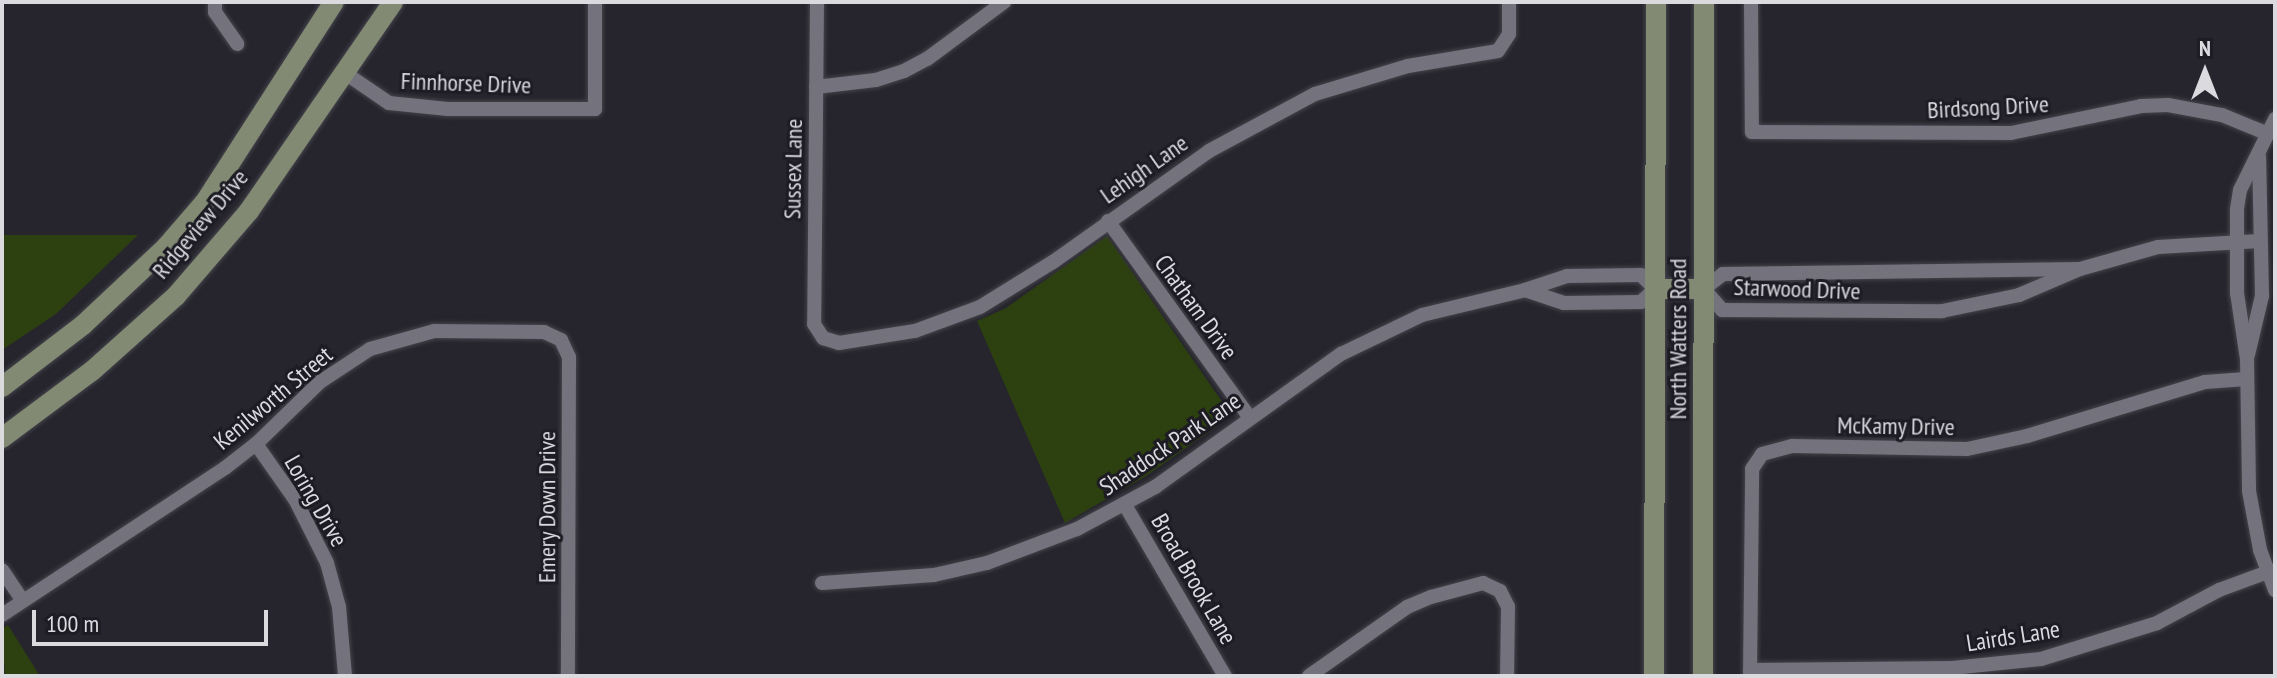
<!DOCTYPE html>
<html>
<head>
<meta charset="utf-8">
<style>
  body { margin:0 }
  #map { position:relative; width:2277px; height:678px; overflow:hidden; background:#26252d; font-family:"PT Sans Narrow",sans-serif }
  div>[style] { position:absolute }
  .green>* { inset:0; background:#2d4010 }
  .roads { filter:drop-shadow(0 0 2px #44434a) drop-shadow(0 0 2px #44434a) }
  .minor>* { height:14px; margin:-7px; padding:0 7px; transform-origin:7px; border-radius:7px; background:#74727c }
  .secondary>* { height:20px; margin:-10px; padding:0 10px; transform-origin:10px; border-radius:10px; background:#828a74 }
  span { translate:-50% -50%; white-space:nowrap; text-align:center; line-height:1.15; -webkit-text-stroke:6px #1d1b23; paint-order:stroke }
  .street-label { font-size:24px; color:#dbdadf }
  .frame { position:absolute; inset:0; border:4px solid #dbdadf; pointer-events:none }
  .north { position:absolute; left:2165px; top:32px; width:80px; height:80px; -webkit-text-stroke:6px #1d1b23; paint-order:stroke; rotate:0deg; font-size:22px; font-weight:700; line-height:32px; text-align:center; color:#dbdadf }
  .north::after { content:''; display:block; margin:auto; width:28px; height:36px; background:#dbdadf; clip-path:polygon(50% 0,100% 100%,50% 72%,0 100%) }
  .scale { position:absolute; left:32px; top:610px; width:236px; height:36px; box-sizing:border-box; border:4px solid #dbdadf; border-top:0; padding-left:10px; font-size:24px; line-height:28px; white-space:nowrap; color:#dbdadf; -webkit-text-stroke:6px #1d1b23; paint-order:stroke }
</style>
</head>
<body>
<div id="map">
  <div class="green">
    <i style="clip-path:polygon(2px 235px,138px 235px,56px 314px,2px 350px)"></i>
    <i style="clip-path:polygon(1107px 236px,1223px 403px,1224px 411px,1217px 426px,1146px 476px,1065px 523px,977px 321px,1006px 308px)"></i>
    <i style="clip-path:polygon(8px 625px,38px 673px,39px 676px,5px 676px,2px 629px)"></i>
  </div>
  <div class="roads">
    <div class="minor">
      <i style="left:215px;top:2px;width:10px;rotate:90deg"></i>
      <i style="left:215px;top:12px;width:39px;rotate:55deg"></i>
      <i style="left:817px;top:2px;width:322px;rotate:90.5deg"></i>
      <i style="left:814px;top:324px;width:17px;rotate:57deg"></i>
      <i style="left:823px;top:338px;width:17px;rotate:17deg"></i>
      <i style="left:839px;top:343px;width:77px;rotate:-9deg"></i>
      <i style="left:915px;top:331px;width:69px;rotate:-20.3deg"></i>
      <i style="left:980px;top:307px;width:86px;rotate:-31.7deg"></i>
      <i style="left:1053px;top:262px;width:191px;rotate:-35.4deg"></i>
      <i style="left:1209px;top:151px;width:120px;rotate:-28.3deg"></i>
      <i style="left:1315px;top:94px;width:97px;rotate:-16.8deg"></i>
      <i style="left:1408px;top:66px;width:91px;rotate:-9.5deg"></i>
      <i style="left:1498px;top:51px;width:20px;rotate:-57deg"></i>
      <i style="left:1509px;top:34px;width:32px;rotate:-90deg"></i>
      <i style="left:1751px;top:2px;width:130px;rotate:89.6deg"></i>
      <i style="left:1752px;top:132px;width:259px;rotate:0.2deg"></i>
      <i style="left:2011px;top:133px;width:133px;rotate:-11.7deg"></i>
      <i style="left:2141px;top:106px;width:27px;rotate:-2deg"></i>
      <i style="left:2168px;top:105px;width:55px;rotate:10.5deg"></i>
      <i style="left:2222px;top:115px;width:50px;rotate:22.4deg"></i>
      <i style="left:345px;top:73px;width:53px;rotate:34.3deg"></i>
      <i style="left:389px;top:103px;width:59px;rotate:5.8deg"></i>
      <i style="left:448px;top:109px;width:147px"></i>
      <i style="left:595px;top:109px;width:107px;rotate:-90deg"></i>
      <i style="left:816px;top:87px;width:60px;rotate:-6.7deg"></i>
      <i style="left:876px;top:80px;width:29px;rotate:-18deg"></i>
      <i style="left:904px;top:71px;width:26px;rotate:-28deg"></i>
      <i style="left:927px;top:59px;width:96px;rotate:-36.5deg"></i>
      <i style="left:2275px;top:119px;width:79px;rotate:116.2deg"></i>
      <i style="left:2240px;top:190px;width:20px;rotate:99deg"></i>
      <i style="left:2237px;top:210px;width:83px;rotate:90deg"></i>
      <i style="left:2237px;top:293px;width:67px;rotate:81.4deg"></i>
      <i style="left:2247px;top:359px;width:132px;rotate:89.1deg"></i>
      <i style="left:2249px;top:491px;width:60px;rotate:79.4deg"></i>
      <i style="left:2260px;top:550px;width:43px;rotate:69.4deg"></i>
      <i style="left:1108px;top:221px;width:243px;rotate:54.2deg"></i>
      <i style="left:2080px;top:269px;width:357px;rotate:179.2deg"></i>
      <i style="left:1723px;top:274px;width:24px;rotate:142deg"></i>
      <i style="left:1704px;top:289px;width:28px;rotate:49deg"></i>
      <i style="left:1722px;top:310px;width:220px;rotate:0.3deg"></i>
      <i style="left:1942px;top:311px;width:79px;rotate:-11.7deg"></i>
      <i style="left:2019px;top:295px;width:66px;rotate:-23.1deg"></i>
      <i style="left:2080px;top:269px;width:81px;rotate:-15.8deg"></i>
      <i style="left:2158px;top:247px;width:102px;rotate:-3.4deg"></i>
      <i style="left:2248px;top:355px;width:61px;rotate:-76.7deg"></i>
      <i style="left:2262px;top:296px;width:139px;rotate:-91.2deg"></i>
      <i style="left:256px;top:444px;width:70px;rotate:54.9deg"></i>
      <i style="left:296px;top:501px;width:69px;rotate:63.4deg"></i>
      <i style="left:327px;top:563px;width:46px;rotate:74.7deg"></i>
      <i style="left:339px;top:607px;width:69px;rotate:85deg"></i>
      <i style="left:1125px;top:505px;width:198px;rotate:59.7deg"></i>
      <i style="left:2px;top:570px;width:37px;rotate:56deg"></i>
      <i style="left:822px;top:583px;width:112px;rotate:-4.1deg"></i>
      <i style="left:934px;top:575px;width:54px;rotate:-12.8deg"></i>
      <i style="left:987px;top:563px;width:96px;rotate:-20.7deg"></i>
      <i style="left:1077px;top:529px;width:89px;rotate:-28.3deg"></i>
      <i style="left:1155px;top:487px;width:229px;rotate:-35.6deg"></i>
      <i style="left:1341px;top:354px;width:90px;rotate:-25.7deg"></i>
      <i style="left:1422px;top:315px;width:106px;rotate:-13.6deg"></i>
      <i style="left:1525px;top:290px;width:44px;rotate:-18.4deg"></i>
      <i style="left:1567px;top:276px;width:74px;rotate:-0.8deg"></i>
      <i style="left:1641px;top:275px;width:20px;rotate:45deg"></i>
      <i style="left:1655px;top:289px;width:19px;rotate:137deg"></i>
      <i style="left:1641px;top:302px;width:77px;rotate:179.3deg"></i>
      <i style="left:1564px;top:303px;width:41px;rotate:-161.6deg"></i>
      <i style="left:2px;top:615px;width:267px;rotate:-33.4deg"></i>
      <i style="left:225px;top:468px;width:39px;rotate:-38deg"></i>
      <i style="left:256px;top:444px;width:89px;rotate:-44.1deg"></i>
      <i style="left:320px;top:382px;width:60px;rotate:-33.4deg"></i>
      <i style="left:370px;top:349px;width:66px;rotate:-15.7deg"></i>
      <i style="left:434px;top:331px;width:110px;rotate:0.5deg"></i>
      <i style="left:544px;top:332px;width:19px;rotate:25deg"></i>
      <i style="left:561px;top:340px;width:19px;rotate:65deg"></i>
      <i style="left:569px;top:357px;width:319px;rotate:90.2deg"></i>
      <i style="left:1750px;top:670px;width:202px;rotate:-0.6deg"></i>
      <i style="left:1952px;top:668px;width:89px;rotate:-5.8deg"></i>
      <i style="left:2041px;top:659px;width:121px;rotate:-17.2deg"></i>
      <i style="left:2157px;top:623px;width:70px;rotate:-28deg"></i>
      <i style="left:2219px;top:590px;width:52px;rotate:-20.2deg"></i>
      <i style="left:1309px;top:676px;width:120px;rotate:-35.1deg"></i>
      <i style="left:1407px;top:607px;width:26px;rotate:-23deg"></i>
      <i style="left:1431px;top:597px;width:54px;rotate:-15.1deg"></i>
      <i style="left:1483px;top:583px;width:19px;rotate:25deg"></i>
      <i style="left:1500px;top:591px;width:18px;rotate:63deg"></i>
      <i style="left:1508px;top:607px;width:69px;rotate:90.8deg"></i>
      <i style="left:1750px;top:676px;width:207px;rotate:-89.4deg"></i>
      <i style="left:1752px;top:469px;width:18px;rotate:-56deg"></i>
      <i style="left:1762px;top:454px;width:31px;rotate:-15deg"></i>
      <i style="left:1792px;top:446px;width:175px;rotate:1deg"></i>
      <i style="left:1967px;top:449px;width:61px;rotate:-12.2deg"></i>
      <i style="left:2027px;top:436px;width:186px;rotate:-16.9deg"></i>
      <i style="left:2205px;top:382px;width:41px;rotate:-4.2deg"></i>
    </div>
    <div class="secondary">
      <i style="left:1655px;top:289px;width:49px"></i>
      <i style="left:2px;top:387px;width:102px;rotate:-37.4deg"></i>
      <i style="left:83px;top:325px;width:114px;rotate:-43.2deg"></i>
      <i style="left:166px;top:247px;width:60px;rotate:-49.1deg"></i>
      <i style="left:205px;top:202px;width:238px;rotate:-57.2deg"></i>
      <i style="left:2px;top:438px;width:112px;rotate:-36.7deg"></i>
      <i style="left:92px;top:371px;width:113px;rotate:-41.8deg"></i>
      <i style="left:176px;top:296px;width:112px;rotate:-49.3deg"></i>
      <i style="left:249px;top:211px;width:254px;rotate:-55.4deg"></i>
      <i style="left:1654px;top:676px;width:674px;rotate:-89.83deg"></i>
      <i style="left:1703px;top:676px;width:674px;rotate:-89.91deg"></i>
    </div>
  </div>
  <div class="street-label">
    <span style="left:466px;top:83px;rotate:2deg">Finnhorse Drive</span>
    <span style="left:1988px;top:107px;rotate:-3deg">Birdsong Drive</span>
    <span style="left:793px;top:169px;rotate:-89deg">Sussex Lane</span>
    <span style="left:1144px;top:169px;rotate:-35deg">Lehigh Lane</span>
    <span style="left:200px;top:224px;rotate:-50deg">Ridgeview Drive</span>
    <span style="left:1797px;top:289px;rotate:2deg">Starwood Drive</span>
    <span style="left:1196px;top:307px;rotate:54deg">Chatham Drive</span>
    <span style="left:1678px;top:339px;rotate:-90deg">North Watters Road</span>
    <span style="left:273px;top:398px;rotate:-40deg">Kenilworth Street</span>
    <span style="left:1896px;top:426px;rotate:1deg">McKamy Drive</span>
    <span style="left:1170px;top:444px;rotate:-34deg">Shaddock Park Lane</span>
    <span style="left:316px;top:501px;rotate:60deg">Loring Drive</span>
    <span style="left:547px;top:507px;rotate:-90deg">Emery Down Drive</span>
    <span style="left:1194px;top:579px;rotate:60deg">Broad Brook Lane</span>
    <span style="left:2013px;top:636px;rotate:-9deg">Lairds Lane</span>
  </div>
  <div class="frame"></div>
  <div class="north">N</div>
  <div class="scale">100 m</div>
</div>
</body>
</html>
